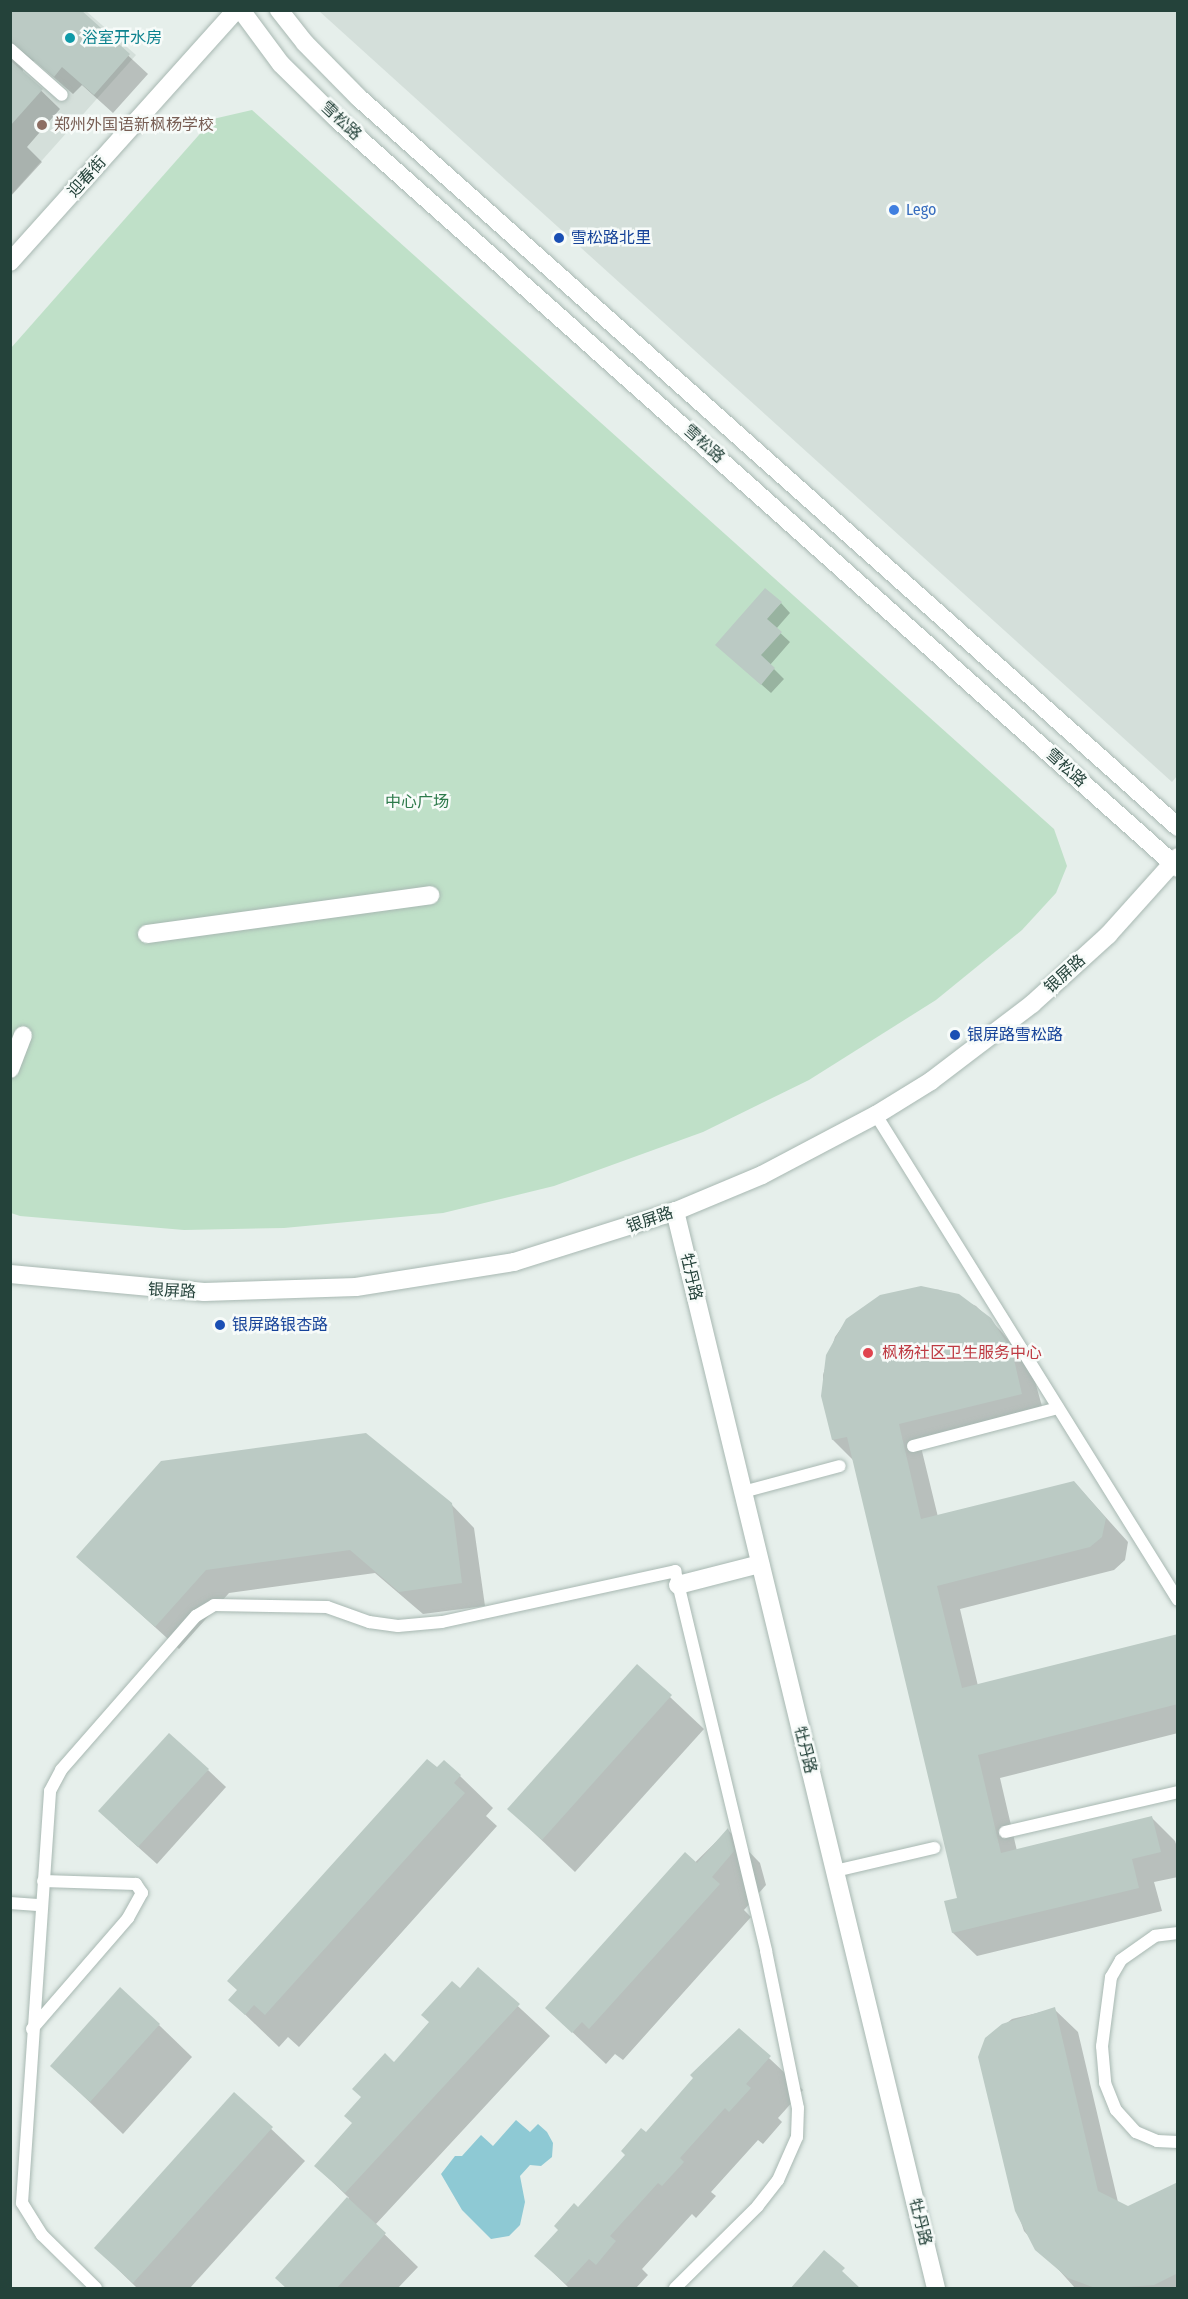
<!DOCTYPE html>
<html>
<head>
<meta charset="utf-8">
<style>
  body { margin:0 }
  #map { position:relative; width:1188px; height:2299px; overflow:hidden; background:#e6efeb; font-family:"Fira Sans Condensed","Noto Sans SC",sans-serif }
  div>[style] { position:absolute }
  .built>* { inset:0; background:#d4dfda }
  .green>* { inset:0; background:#bfe0c8 }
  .water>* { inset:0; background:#8ec9d4 }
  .shadow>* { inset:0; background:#0003 }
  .building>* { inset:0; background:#bbcac4 }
  .roads { filter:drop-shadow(0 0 2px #a8b8b2) drop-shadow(0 0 2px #a8b8b2) }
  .service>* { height:12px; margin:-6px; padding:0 6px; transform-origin:6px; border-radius:6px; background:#fff }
  .pedestrian>* { height:18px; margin:-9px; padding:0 9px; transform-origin:9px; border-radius:9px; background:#fff }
  .minor>* { height:18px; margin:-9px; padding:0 9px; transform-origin:9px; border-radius:9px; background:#fff }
  .tertiary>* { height:18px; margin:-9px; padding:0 9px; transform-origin:9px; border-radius:9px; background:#fff }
  .secondary>* { height:18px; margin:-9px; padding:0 9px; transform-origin:9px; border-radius:9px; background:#fff }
  .dots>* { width:16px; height:16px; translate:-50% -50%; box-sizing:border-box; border:3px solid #f7fbf9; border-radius:50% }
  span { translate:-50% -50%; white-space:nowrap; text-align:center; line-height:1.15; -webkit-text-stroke:5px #f7fbf9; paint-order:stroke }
  .culture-label { font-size:16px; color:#0d838f }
  .left { translate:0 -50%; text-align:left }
  .street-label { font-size:16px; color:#24423a }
  .education-label { font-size:16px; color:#785e54 }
  .shop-label { font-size:16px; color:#366cbe }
  .transit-label { font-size:16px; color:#164399 }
  .park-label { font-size:16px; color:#2d7a4b }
  .health-label { font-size:16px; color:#be3a42 }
  .frame { position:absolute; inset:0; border:12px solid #24423a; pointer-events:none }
</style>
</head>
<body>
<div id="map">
  <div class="built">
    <i style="clip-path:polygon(11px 11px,86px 11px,136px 55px,11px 195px)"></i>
    <i style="clip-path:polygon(319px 11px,1177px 11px,1177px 776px,1172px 782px)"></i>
  </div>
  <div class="green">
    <i style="clip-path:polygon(252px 110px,1054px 829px,1067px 866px,1056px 893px,1022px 930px,936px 1000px,809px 1080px,703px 1132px,554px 1186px,443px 1213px,284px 1228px,184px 1230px,20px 1216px,11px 1213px,11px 348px,213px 119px)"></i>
  </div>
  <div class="water">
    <i style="clip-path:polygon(516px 2120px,530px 2132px,538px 2124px,547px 2132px,553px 2143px,552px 2157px,541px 2166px,530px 2165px,520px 2176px,525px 2202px,520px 2225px,509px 2236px,491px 2239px,462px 2210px,441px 2174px,455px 2156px,462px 2156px,481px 2135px,493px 2146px)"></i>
  </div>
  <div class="shadow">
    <i style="clip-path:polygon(10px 10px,79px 10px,148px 74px,113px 113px,82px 85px,73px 94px,35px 61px,22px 62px,23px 73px,60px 109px,27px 147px,42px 162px,10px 197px)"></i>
    <i style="clip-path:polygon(781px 603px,790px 613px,776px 629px,790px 642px,770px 665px,784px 679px,771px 693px,727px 654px)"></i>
    <i style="clip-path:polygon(921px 1288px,940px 1290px,976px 1306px,1000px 1330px,1031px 1367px,1045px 1417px,921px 1447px,938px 1517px,1074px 1482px,1128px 1542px,1125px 1560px,1114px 1570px,960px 1609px,978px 1686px,1178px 1639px,1178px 1733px,1000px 1778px,1017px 1851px,1152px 1818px,1175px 1841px,1178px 1850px,1178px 1877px,1154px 1882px,1162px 1911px,977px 1956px,953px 1933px,946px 1902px,959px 1899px,854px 1461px,833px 1440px,823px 1396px,823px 1375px,835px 1337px,847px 1320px)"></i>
    <i style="clip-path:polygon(451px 1504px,474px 1528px,485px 1606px,423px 1614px,375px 1573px,229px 1593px,179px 1649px,78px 1557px)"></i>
    <i style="clip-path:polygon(637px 1666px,704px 1729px,575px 1872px,509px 1809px)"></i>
    <i style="clip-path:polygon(437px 1769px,460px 1776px,493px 1808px,486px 1816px,497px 1826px,299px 2047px,288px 2037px,279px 2047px,230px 2000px)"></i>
    <i style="clip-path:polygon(208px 1770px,226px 1787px,157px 1864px,118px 1829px)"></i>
    <i style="clip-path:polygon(728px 1830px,760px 1863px,766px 1885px,744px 1910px,751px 1917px,623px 2060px,615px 2054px,606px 2064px,547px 2008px)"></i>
    <i style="clip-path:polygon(478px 1969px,550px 2036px,375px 2225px,418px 2267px,398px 2288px,288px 2288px,277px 2278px,349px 2198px,316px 2166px,354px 2124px,394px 2064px)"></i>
    <i style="clip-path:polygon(1054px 2009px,1078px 2032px,1118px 2202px,1128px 2208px,1178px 2192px,1178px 2288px,1075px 2288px,1024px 2231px,1017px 2210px,986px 2039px,1012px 2019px)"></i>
    <i style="clip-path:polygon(159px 2025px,192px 2057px,123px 2134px,52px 2066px)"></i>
    <i style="clip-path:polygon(739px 2030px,803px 2090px,778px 2118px,782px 2122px,763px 2144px,758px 2140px,711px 2192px,716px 2196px,696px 2218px,692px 2214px,642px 2269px,648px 2275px,636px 2288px,569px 2288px,536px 2256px)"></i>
    <i style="clip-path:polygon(234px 2094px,305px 2161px,190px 2288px,137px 2288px,96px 2248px)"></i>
  </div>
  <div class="building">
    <i style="clip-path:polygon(10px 10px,81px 10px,130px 54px,94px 95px,62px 67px,54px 77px,10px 41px)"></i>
    <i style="clip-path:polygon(10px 60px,43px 89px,10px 126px)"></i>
    <i style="clip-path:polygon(765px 588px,782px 602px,767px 619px,782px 632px,761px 655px,775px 668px,761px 685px,715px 645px)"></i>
    <i style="clip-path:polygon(921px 1286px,959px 1294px,991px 1318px,1012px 1351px,1022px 1394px,899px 1424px,921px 1519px,1074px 1481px,1106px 1518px,1102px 1537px,1090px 1547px,937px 1586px,962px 1688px,1178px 1634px,1178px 1704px,978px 1755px,1001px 1853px,1152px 1816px,1161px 1852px,1132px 1859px,1139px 1888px,952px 1933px,944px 1901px,957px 1898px,847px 1437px,832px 1440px,821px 1396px,826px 1355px,846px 1319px,880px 1295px)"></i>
    <i style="clip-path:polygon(366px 1433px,452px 1503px,462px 1583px,399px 1592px,350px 1550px,206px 1570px,155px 1627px,76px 1557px,161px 1461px)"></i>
    <i style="clip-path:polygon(637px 1664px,672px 1695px,542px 1840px,507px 1809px)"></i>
    <i style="clip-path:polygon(169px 1733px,209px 1769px,138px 1847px,98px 1811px)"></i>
    <i style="clip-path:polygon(427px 1759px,437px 1767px,444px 1760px,461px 1775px,454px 1783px,465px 1793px,265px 2015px,254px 2005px,245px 2015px,228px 2000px,237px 1990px,227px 1981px)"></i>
    <i style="clip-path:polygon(728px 1828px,734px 1851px,712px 1877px,720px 1884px,589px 2029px,582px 2022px,572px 2033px,545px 2008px,685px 1852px,697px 1863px)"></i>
    <i style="clip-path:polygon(478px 1967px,520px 2004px,345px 2193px,314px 2166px,352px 2123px,344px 2116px,361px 2097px,352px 2089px,385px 2053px,394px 2062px,429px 2022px,421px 2015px,452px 1981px,460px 1988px)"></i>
    <i style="clip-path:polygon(120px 1987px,160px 2024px,90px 2102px,50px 2066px)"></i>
    <i style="clip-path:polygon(1055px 2007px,1098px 2191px,1128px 2206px,1178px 2182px,1178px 2273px,1154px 2285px,1098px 2289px,1068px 2278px,1035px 2250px,1015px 2211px,978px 2057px,985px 2038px,1002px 2024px)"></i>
    <i style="clip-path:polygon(739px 2028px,771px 2056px,746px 2084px,751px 2088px,729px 2112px,725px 2108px,680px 2158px,684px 2162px,662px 2186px,658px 2183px,610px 2236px,616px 2241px,596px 2265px,589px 2259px,566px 2284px,534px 2256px,558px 2230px,554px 2226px,574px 2203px,578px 2207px,625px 2155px,621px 2151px,641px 2128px,646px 2132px,693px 2078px,690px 2075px)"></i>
    <i style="clip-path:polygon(234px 2092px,273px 2127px,133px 2283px,94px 2248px)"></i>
    <i style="clip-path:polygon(347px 2197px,386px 2233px,336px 2289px,287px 2289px,275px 2278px)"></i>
    <i style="clip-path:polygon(824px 2250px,845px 2268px,842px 2271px,861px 2289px,790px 2289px)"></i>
  </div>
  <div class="roads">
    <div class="service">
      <i style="left:10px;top:49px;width:69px;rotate:41.5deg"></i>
      <i style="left:876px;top:1115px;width:571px;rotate:58.09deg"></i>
      <i style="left:913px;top:1446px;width:150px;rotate:-14.7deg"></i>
      <i style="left:743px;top:1492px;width:100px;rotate:-15deg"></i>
      <i style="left:1005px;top:1832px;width:178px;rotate:-13deg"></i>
      <i style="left:835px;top:1871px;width:102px;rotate:-13.1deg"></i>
      <i style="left:10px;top:1903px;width:31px;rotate:4deg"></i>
      <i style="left:1178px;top:1933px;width:23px;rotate:173deg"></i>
      <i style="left:1155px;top:1936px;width:42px;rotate:144.8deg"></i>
      <i style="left:1121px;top:1960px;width:20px;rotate:120deg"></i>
      <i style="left:1111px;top:1977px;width:70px;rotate:97.4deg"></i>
      <i style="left:1102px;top:2046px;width:37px;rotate:85deg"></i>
      <i style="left:1105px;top:2083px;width:29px;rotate:68deg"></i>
      <i style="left:1116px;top:2110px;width:30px;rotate:48deg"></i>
      <i style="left:1136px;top:2132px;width:23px;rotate:23deg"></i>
      <i style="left:1157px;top:2141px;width:21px;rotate:3deg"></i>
      <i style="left:32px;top:2029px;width:147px;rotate:-49.1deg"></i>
      <i style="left:128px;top:1918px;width:29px;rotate:-61deg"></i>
      <i style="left:142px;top:1893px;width:11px;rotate:-124deg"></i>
      <i style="left:136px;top:1884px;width:93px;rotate:-178.2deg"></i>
      <i style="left:96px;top:2288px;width:76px;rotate:-135.5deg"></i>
      <i style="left:42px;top:2235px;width:38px;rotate:-122deg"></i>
      <i style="left:22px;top:2203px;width:413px;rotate:-86.1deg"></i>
      <i style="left:50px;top:1791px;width:24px;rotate:-62deg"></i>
      <i style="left:61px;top:1770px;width:205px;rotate:-48.8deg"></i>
      <i style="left:196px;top:1616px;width:21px;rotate:-31deg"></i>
      <i style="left:214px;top:1605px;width:113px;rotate:1deg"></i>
      <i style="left:327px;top:1607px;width:45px;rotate:19.7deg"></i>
      <i style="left:369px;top:1622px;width:29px;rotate:8deg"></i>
      <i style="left:398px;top:1626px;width:44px;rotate:-5.2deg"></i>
      <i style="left:442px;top:1622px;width:239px;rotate:-12.3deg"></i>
      <i style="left:675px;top:1571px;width:391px;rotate:76.5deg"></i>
      <i style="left:766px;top:1951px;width:160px;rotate:78.5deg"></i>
      <i style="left:798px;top:2108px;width:29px;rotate:92deg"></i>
      <i style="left:797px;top:2137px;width:47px;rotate:113.8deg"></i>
      <i style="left:778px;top:2180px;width:33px;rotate:128deg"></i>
      <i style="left:758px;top:2206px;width:117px;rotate:135.3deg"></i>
    </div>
    <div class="pedestrian">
      <i style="left:147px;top:934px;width:286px;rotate:-7.8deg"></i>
      <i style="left:10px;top:1069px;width:36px;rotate:-69deg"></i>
    </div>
    <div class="minor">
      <i style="left:678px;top:1585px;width:85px;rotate:-14.4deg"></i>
    </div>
    <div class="tertiary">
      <i style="left:10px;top:262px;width:338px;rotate:-48.1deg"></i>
      <i style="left:675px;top:1211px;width:1108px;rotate:76.38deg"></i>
      <i style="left:10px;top:1274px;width:195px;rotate:5.3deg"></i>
      <i style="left:204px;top:1292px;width:152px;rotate:-1.9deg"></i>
      <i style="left:356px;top:1287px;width:160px;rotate:-9deg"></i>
      <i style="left:514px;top:1262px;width:170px;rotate:-17.5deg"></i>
      <i style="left:676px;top:1211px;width:93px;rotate:-22.7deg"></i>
      <i style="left:762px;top:1175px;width:129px;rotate:-27.8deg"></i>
      <i style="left:876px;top:1115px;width:65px;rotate:-31.7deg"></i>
      <i style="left:931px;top:1081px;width:127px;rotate:-37.3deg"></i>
      <i style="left:1032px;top:1004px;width:103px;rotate:-42.2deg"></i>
      <i style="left:1108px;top:935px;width:105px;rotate:-48.1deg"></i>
    </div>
    <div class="secondary">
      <i style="left:241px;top:10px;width:67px;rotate:53.5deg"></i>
      <i style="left:281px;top:64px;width:78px;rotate:44.5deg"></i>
      <i style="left:337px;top:119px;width:1126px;rotate:41.69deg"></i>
      <i style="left:279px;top:10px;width:42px;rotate:51.8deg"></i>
      <i style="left:305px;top:43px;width:76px;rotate:45.5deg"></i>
      <i style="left:358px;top:97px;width:1098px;rotate:41.68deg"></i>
    </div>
  </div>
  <div class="dots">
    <i style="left:70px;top:38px;background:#0f9aa8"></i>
    <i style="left:42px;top:125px;background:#8d6e63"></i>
    <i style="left:894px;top:210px;background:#3f7fe0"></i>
    <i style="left:559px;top:238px;background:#1a4fb4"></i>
    <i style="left:955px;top:1035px;background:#1a4fb4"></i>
    <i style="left:220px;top:1325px;background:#1a4fb4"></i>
    <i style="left:868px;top:1353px;background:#e0444e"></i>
  </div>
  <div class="culture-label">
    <span class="left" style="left:82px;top:38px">浴室开水房</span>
  </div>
  <div class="street-label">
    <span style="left:341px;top:121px;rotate:43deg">雪松路</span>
    <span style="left:87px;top:177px;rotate:-48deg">迎春街</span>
    <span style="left:704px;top:444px;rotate:42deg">雪松路</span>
    <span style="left:1066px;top:768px;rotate:42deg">雪松路</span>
    <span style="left:1065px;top:974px;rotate:-42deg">银屏路</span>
    <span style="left:650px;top:1220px;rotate:-19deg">银屏路</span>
    <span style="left:691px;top:1277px;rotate:77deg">牡丹路</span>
    <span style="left:172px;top:1291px;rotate:3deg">银屏路</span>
    <span style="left:805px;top:1750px;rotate:76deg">牡丹路</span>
    <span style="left:920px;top:2222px;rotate:76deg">牡丹路</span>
  </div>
  <div class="education-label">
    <span class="left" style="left:54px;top:125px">郑州外国语新枫杨学校</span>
  </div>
  <div class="shop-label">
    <span class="left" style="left:906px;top:210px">Lego</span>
  </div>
  <div class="transit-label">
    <span class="left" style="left:571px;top:238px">雪松路北里</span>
    <span class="left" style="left:967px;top:1035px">银屏路雪松路</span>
    <span class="left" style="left:232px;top:1325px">银屏路银杏路</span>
  </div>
  <div class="park-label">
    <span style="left:417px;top:802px">中心广场</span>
  </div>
  <div class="health-label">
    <span class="left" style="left:882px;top:1353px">枫杨社区卫生服务中心</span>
  </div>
  <div class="frame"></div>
</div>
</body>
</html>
